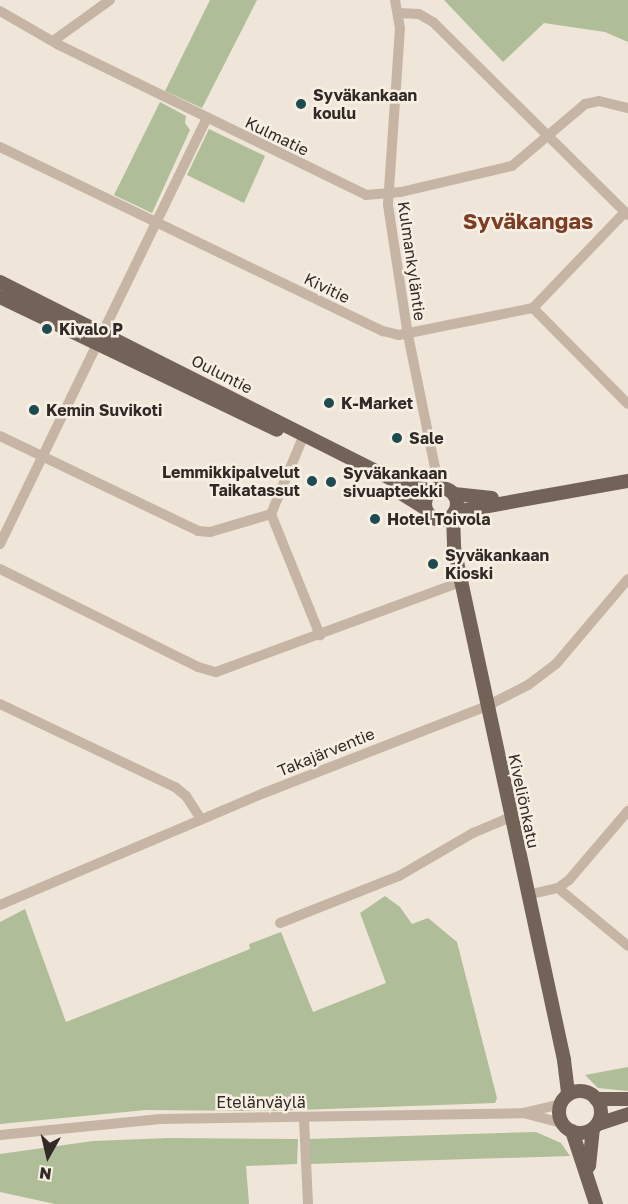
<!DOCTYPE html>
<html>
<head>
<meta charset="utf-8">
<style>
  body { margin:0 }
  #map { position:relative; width:628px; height:1204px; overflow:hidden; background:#efe5d8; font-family:"Golos Text",sans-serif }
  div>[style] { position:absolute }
  .green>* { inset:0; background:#afbd99 }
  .minor>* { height:10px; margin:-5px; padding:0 5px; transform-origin:5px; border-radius:5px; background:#c6b5a5 }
  .major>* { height:14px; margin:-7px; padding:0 7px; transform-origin:7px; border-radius:7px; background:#736257 }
  .major>.ring { margin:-7px; padding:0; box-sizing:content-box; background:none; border:14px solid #736257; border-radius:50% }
  .dots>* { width:16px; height:16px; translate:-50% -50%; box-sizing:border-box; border:3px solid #f7efe3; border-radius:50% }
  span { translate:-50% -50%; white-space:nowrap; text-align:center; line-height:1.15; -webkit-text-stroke:5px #f7efe3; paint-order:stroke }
  .poi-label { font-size:16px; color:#322a26; font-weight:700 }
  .left { translate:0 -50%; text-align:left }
  .right { translate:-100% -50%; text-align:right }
  .street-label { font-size:16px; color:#322a26 }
  .district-label { font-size:22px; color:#7c3d23; font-weight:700 }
  .north { position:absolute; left:18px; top:1126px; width:60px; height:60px; -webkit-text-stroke:4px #f7efe3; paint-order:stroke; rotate:188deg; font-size:16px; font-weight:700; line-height:24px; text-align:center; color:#322a26 }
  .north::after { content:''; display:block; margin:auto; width:21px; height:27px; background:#322a26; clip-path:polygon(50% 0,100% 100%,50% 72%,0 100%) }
</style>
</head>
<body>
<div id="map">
  <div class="green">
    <i style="clip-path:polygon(210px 0,257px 0,202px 108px,165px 91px)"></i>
    <i style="clip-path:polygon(444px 0,628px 0,628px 42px,605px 32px,544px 23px,503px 62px)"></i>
    <i style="clip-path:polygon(160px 102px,186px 116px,185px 123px,190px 130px,152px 213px,114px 195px)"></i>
    <i style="clip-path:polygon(209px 129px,265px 156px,244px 203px,187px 175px)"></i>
    <i style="clip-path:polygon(385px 896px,400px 907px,412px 924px,428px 918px,457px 942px,497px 1098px,495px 1103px,270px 1111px,146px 1110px,0 1124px,0 922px,25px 909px,66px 1022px,250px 949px,249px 944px,281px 932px,313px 1012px,386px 983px,360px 913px)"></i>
    <i style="clip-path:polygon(628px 1067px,628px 1091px,598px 1088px,585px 1075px)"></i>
    <i style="clip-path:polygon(536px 1132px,561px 1143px,570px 1156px,310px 1164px,309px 1139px)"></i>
    <i style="clip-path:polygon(169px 1138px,298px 1139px,297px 1164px,246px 1166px,249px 1204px,55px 1204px,0 1192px,0 1154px,93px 1141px)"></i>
  </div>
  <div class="minor">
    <i style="left:395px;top:0;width:28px;rotate:80deg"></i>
    <i style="left:400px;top:28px;width:177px;rotate:93.9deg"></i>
    <i style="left:388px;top:205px;width:132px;rotate:81.3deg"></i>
    <i style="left:408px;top:335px;width:156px;rotate:78.5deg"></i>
    <i style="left:0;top:11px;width:68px;rotate:30deg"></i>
    <i style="left:59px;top:45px;width:342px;rotate:26deg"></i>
    <i style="left:366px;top:195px;width:35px;rotate:-5deg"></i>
    <i style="left:401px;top:192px;width:114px;rotate:-13.2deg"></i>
    <i style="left:512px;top:166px;width:96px;rotate:-40.3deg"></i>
    <i style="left:585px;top:104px;width:14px;rotate:-12deg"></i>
    <i style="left:599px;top:101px;width:30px;rotate:14deg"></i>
    <i style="left:398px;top:13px;width:21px;rotate:3deg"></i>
    <i style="left:419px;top:14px;width:16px;rotate:30deg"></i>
    <i style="left:433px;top:22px;width:274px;rotate:44.7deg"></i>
    <i style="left:53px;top:41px;width:70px;rotate:-35.7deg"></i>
    <i style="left:0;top:147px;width:425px;rotate:25.7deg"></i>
    <i style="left:383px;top:331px;width:16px;rotate:14deg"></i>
    <i style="left:399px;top:335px;width:137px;rotate:-11.4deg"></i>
    <i style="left:533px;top:308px;width:133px;rotate:-46.2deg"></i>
    <i style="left:533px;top:308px;width:135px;rotate:45.3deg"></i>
    <i style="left:0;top:436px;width:220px;rotate:25.6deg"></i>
    <i style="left:198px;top:531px;width:12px;rotate:5deg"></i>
    <i style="left:210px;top:532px;width:64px;rotate:-16.4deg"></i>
    <i style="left:271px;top:514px;width:131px;rotate:68deg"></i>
    <i style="left:271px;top:514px;width:78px;rotate:-67.4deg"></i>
    <i style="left:0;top:544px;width:474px;rotate:-64.1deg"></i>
    <i style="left:0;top:569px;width:221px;rotate:26.3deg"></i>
    <i style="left:198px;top:667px;width:19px;rotate:16deg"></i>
    <i style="left:216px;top:672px;width:261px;rotate:-20.2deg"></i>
    <i style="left:0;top:704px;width:194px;rotate:25.4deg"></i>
    <i style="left:175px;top:787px;width:14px;rotate:39deg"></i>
    <i style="left:186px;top:796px;width:27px;rotate:57deg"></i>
    <i style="left:558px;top:888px;width:91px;rotate:39.6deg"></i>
    <i style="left:527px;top:895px;width:32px;rotate:-13deg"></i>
    <i style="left:558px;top:888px;width:14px;rotate:-36deg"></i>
    <i style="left:569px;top:880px;width:91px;rotate:-49.5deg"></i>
    <i style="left:0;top:905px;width:287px;rotate:-23deg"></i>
    <i style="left:264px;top:793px;width:239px;rotate:-21.3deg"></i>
    <i style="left:487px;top:706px;width:46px;rotate:-27.1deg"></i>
    <i style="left:528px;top:685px;width:35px;rotate:-37deg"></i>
    <i style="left:556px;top:664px;width:111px;rotate:-49.7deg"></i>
    <i style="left:280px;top:923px;width:128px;rotate:-21.6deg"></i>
    <i style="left:399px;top:876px;width:86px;rotate:-30.2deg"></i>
    <i style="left:473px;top:833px;width:41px;rotate:-22.8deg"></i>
    <i style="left:523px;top:1113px;width:40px;rotate:14.4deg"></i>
    <i style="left:304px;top:1119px;width:85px;rotate:87.3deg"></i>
    <i style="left:0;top:1135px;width:161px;rotate:-5.7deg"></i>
    <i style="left:160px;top:1119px;width:363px;rotate:-0.9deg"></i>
    <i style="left:523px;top:1113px;width:39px;rotate:-13deg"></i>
  </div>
  <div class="major">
    <i style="left:0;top:282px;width:445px;rotate:26.7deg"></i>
    <i style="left:398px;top:482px;width:34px;rotate:15deg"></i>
    <i style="left:0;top:297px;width:307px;rotate:25.6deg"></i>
    <i class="ring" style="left:425px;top:488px;width:18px;height:18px"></i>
    <i style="left:396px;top:490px;width:34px;rotate:32deg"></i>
    <i style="left:454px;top:494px;width:38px;rotate:6deg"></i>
    <i style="left:455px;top:512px;width:176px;rotate:-10.2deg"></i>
    <i style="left:453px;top:515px;width:33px;rotate:88deg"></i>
    <i style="left:454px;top:548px;width:524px;rotate:77.87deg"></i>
    <i style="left:564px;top:1060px;width:35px;rotate:83deg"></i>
    <i class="ring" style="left:559px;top:1091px;width:28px;height:28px"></i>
    <i style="left:596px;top:1099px;width:32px"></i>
    <i style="left:598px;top:1124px;width:32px;rotate:-18deg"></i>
    <i style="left:572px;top:1131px;width:77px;rotate:71.8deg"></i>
    <i style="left:589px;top:1166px;width:37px;rotate:-84deg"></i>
  </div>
  <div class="dots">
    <i style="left:301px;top:104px;background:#1e4b51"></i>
    <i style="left:47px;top:329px;background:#1e4b51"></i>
    <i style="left:329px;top:403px;background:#1e4b51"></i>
    <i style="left:34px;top:410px;background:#1e4b51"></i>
    <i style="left:397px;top:438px;background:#1e4b51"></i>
    <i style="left:312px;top:481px;background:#1e4b51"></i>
    <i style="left:331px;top:482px;background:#1e4b51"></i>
    <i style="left:375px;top:519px;background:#1e4b51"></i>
    <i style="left:433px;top:564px;background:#1e4b51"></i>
  </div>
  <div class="poi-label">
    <span class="left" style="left:313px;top:104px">Syväkankaan<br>koulu</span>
    <span class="left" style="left:59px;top:329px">Kivalo P</span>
    <span class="left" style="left:341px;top:403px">K-Market</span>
    <span class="left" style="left:46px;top:410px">Kemin Suvikoti</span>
    <span class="left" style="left:409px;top:438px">Sale</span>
    <span class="right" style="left:300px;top:481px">Lemmikkipalvelut<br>Taikatassut</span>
    <span class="left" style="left:343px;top:482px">Syväkankaan<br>sivuapteekki</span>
    <span class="left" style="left:387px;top:519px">Hotel Toivola</span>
    <span class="left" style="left:445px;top:564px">Syväkankaan<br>Kioski</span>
  </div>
  <div class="street-label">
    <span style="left:277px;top:136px;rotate:26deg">Kulmatie</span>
    <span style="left:412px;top:261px;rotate:82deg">Kulmankyläntie</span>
    <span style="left:327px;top:288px;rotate:26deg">Kivitie</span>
    <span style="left:222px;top:374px;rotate:27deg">Ouluntie</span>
    <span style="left:326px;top:752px;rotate:-22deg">Takajärventie</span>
    <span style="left:524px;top:801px;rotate:78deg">Kiveliönkatu</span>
    <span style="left:261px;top:1102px">Etelänväylä</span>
  </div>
  <div class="district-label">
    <span style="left:528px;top:221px">Syväkangas</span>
  </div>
  <div class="north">N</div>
</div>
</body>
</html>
